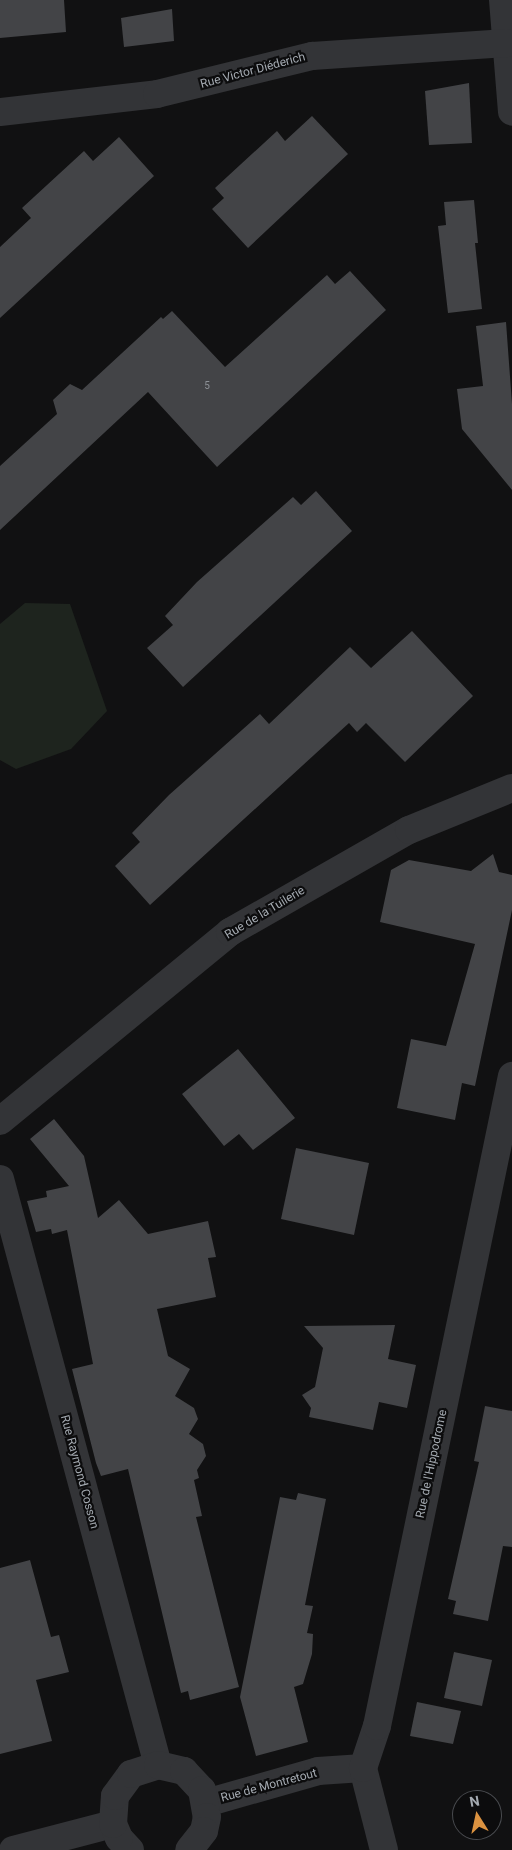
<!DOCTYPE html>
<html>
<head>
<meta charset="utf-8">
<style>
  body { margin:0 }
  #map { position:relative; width:512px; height:1850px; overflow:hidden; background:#111112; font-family:Roboto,sans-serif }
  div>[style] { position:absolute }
  .green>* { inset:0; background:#1e241e }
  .building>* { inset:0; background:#434447 }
  .street>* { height:28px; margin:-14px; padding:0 14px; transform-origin:14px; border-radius:14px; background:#333437 }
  span { translate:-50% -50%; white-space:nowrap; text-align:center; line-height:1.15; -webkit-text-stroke:4.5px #0c0c0d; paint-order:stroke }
  .number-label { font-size:10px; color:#8c9096 }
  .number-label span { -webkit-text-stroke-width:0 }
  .street-label { font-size:12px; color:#a4aab1 }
  .north { position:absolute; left:452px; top:1790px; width:50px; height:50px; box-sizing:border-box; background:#0c0c0d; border:1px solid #494b4f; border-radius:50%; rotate:350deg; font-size:14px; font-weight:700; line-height:20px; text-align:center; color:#a4aab1 }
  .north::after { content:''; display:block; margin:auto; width:18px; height:22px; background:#db9240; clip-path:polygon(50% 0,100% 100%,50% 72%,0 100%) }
</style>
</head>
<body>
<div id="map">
  <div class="green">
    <i style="clip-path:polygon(25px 603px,70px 604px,107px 711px,71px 749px,16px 769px,0 760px,0 624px)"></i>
  </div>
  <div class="building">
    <i style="clip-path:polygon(0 0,64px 0,66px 32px,0 38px)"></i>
    <i style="clip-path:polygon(172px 9px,174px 41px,124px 47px,121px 18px)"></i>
    <i style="clip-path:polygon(469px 83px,472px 143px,429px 145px,425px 91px)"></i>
    <i style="clip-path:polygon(312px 116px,348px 154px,248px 248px,212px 209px,224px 198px,215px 188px,277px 131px,285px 141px)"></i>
    <i style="clip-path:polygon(119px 137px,154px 176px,0 318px,0 247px,31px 218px,22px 208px,84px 151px,93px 161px)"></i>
    <i style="clip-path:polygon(474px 200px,478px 243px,475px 243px,482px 309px,448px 313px,438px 226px,446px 225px,444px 202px)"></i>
    <i style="clip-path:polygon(350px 271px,386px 310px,217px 467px,148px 392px,0 530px,0 466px,57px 414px,53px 400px,70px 384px,82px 390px,161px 317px,163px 319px,172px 311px,225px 367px,327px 275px,335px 284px)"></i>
    <i style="clip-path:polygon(506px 322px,512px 404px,512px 490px,462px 429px,457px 389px,483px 386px,476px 326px)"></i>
    <i style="clip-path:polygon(316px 491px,352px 531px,183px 687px,147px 648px,173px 625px,165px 616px,197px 582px,293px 497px,301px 505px)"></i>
    <i style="clip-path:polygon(412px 631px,473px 696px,405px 762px,366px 723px,357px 732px,349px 723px,150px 905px,115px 866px,140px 842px,132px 833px,169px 795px,260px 714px,269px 724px,350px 647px,371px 668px)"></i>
    <i style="clip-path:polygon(493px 854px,499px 872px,512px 875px,512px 910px,475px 1086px,462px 1083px,455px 1120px,397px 1108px,411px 1039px,446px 1046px,475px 944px,380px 922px,391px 870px,409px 860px,471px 871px)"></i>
    <i style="clip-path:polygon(238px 1049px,295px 1118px,253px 1150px,239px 1134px,224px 1146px,182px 1094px)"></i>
    <i style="clip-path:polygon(54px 1119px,84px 1156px,98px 1218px,119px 1200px,148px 1234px,208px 1221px,216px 1257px,208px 1258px,216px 1297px,157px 1309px,168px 1356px,190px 1369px,175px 1396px,194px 1408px,198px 1419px,189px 1434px,203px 1444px,206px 1456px,197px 1470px,199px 1478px,194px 1480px,202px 1516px,196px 1517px,239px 1687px,190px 1700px,188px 1691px,181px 1693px,128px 1469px,101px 1476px,96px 1463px,72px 1369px,93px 1364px,67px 1230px,52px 1234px,51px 1229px,36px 1232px,27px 1201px,47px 1197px,46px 1191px,69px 1186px,30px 1139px)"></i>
    <i style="clip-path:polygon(296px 1148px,369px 1163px,354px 1235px,281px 1219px)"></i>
    <i style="clip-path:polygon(395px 1325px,388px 1359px,416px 1365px,407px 1408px,379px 1402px,373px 1430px,309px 1417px,311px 1408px,302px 1395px,315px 1387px,323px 1348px,304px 1326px)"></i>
    <i style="clip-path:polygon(485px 1406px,512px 1411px,512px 1547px,503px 1546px,488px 1621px,453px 1614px,456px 1601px,448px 1599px,479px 1462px,474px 1461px)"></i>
    <i style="clip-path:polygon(298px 1493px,326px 1499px,305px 1605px,313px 1606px,307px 1633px,313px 1634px,312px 1654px,303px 1684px,294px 1687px,308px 1742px,256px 1756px,240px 1697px,280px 1497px,296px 1500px)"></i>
    <i style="clip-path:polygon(30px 1560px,51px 1637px,59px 1635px,69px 1672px,36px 1680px,52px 1741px,0 1754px,0 1568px)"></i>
    <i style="clip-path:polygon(454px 1652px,492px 1660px,482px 1706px,444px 1698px)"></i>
    <i style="clip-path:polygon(417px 1702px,461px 1711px,453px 1744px,410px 1736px)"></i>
  </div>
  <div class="street">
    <i style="left:503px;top:0;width:112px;rotate:85.4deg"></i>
    <i style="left:0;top:112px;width:158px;rotate:-6.5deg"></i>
    <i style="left:157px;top:94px;width:160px;rotate:-13.8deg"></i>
    <i style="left:312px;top:56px;width:195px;rotate:-3.8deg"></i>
    <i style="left:0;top:1121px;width:298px;rotate:-39.4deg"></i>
    <i style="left:230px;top:932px;width:206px;rotate:-29.7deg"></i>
    <i style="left:409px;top:830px;width:111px;rotate:-22.2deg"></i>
    <i style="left:0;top:1179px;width:607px;rotate:74.91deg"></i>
    <i style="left:206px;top:1803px;width:116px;rotate:-15.9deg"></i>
    <i style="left:318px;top:1771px;width:45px;rotate:-3.8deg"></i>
    <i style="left:13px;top:1850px;width:103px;rotate:-14.6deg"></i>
    <i style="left:130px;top:1850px;width:16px;rotate:-133deg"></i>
    <i style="left:119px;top:1838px;width:15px;rotate:-113deg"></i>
    <i style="left:113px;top:1824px;width:28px;rotate:-86deg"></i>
    <i style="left:115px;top:1796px;width:27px;rotate:-54deg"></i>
    <i style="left:131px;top:1774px;width:28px;rotate:-18deg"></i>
    <i style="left:158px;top:1765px;width:27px;rotate:13deg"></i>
    <i style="left:184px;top:1771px;width:26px;rotate:47deg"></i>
    <i style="left:202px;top:1790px;width:27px;rotate:80deg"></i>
    <i style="left:207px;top:1817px;width:14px;rotate:102deg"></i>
    <i style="left:204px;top:1831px;width:24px;rotate:128deg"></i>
    <i style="left:384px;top:1850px;width:85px;rotate:-104.4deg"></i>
    <i style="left:363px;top:1768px;width:44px;rotate:-71.6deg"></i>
    <i style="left:377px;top:1726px;width:664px;rotate:-78.27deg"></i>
  </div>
  <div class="number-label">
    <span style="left:207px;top:386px">5</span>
  </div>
  <div class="street-label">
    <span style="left:253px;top:71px;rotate:-15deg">Rue Victor Diéderich</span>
    <span style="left:265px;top:913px;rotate:-31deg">Rue de la Tuilerie</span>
    <span style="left:432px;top:1464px;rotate:-78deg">Rue de l'Hippodrome</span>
    <span style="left:79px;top:1472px;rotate:75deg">Rue Raymond Cosson</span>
    <span style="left:269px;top:1786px;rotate:-15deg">Rue de Montretout</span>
  </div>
  <div class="north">N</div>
</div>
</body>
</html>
